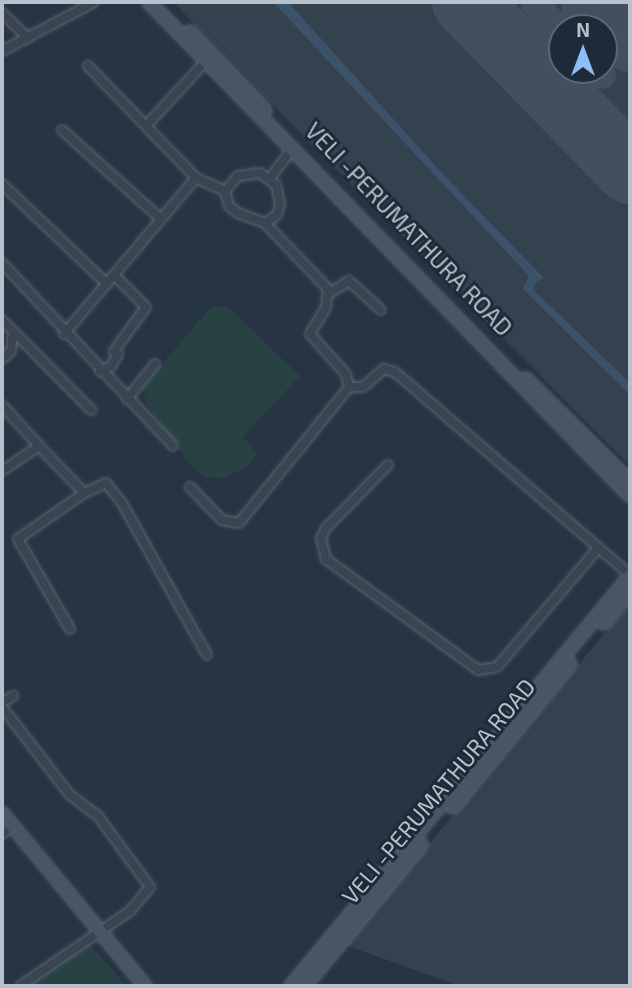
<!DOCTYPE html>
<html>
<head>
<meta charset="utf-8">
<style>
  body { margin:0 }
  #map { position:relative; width:632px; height:988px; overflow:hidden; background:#263443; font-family:"Exo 2",sans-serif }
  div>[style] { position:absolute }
  .airport>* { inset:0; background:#34414f }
  .green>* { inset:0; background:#284244 }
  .water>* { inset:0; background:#3c526b }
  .taxiway>* { height:28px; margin:-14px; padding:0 14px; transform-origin:14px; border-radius:14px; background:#424f5e }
  .runway>* { height:68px; margin:-34px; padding:0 34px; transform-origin:34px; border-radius:34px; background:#424f5e }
  .roads { filter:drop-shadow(0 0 2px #596370) drop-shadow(0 0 2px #596370) }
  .minor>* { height:8px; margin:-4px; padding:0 4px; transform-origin:4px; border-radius:4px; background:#3b4552 }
  .secondary>* { height:12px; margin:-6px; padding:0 6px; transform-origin:6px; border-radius:6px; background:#495565 }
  span { translate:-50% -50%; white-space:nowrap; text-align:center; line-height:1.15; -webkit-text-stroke:6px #1f2a38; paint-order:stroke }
  .street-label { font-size:23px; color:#b8c0cc }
  .frame { position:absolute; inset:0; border:4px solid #b8c0cc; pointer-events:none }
  .north { position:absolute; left:548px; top:14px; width:70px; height:70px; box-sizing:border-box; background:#1f2a38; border:2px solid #5c6673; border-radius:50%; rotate:0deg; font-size:19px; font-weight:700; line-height:28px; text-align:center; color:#b8c0cc }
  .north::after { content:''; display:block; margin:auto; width:24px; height:32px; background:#8fbdf9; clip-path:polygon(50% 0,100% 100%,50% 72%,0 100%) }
</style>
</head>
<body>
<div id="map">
  <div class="airport">
    <i style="clip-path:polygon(evenodd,173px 2px,630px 2px,630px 466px,258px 90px,173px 2px,562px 28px,604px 28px,604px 70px,562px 70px,562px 28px)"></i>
    <i style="clip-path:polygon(630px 603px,630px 986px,459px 986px,345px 945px)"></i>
  </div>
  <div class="green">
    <i style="clip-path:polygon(211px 307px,228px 307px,300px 376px,243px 437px,257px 454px,245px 468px,224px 478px,204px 477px,188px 462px,147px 405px,142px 388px)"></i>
    <i style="clip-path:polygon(88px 943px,127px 986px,29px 986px)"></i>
  </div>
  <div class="water">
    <i style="clip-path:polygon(273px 2px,288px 2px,441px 172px,544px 278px,536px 282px,534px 290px,630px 383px,630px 395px,523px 289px,529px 276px)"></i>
  </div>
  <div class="taxiway">
    <i style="left:534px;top:2px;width:43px;rotate:48.8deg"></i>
    <i style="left:597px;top:70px;width:7px;rotate:45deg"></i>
  </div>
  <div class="runway">
    <i style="left:466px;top:2px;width:235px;rotate:45.7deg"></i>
    <i style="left:595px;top:2px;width:50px;rotate:45.8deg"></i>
  </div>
  <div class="roads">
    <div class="minor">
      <i style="left:2px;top:13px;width:36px;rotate:44deg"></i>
      <i style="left:2px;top:51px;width:104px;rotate:-28deg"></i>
      <i style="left:88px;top:66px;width:156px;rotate:46deg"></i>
      <i style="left:196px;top:178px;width:32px;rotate:24deg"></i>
      <i style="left:146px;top:126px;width:88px;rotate:-47.3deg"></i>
      <i style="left:62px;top:130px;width:133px;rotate:42deg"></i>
      <i style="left:260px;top:173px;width:20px;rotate:37deg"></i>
      <i style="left:276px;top:185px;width:19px;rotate:78deg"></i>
      <i style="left:280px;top:204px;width:11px;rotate:105deg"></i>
      <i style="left:277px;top:215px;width:14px;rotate:146deg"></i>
      <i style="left:265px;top:223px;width:29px;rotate:-160deg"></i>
      <i style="left:238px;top:213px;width:11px;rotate:-142deg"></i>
      <i style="left:229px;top:206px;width:16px;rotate:-105deg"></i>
      <i style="left:225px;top:191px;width:20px;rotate:-49deg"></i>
      <i style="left:238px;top:176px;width:22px;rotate:-8deg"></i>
      <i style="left:270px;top:178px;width:35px;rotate:-53deg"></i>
      <i style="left:2px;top:184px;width:145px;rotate:43.6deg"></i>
      <i style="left:2px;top:263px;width:250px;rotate:46.9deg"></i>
      <i style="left:328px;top:294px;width:25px;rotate:-32deg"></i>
      <i style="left:349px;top:281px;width:43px;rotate:42.2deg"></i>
      <i style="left:2px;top:320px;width:127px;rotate:45.3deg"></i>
      <i style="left:64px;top:334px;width:204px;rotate:-49.8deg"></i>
      <i style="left:2px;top:359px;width:12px;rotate:-42deg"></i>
      <i style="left:11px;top:351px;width:19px;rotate:-84deg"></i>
      <i style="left:100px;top:371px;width:12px;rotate:-24deg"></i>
      <i style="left:111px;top:366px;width:14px;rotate:-60deg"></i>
      <i style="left:118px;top:354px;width:5px;rotate:-143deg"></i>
      <i style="left:114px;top:351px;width:54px;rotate:-54deg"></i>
      <i style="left:146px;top:307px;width:45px;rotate:-135deg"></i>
      <i style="left:349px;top:387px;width:14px"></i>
      <i style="left:363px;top:387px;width:28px;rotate:-41deg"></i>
      <i style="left:384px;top:369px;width:11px;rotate:15deg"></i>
      <i style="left:395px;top:372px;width:311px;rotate:40.8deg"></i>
      <i style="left:127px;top:399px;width:45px;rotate:-51.3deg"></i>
      <i style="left:2px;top:405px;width:55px;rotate:47.9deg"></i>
      <i style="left:388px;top:465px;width:88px;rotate:134.5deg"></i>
      <i style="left:326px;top:528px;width:11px;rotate:117deg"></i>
      <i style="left:321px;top:538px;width:22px;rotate:77deg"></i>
      <i style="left:326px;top:559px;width:188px;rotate:36.1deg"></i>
      <i style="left:478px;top:670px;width:19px;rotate:-9deg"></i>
      <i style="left:497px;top:667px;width:157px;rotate:-49.6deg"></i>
      <i style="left:2px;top:471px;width:45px;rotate:-34deg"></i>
      <i style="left:39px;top:446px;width:65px;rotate:46.2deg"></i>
      <i style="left:84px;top:493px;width:24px;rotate:-24deg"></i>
      <i style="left:106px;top:483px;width:26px;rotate:51deg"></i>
      <i style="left:122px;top:503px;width:174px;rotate:60.8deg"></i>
      <i style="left:190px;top:487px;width:46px;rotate:45.9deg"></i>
      <i style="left:222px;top:520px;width:17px;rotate:10deg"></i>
      <i style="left:239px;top:523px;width:175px;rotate:-51deg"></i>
      <i style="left:349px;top:387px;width:13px;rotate:-103deg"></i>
      <i style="left:346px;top:374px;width:54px;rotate:-132deg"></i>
      <i style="left:310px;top:334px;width:31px;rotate:-59deg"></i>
      <i style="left:326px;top:307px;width:18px;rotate:-84deg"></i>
      <i style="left:328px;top:289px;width:91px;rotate:-133.7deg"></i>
      <i style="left:70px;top:629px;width:104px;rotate:-120deg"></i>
      <i style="left:18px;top:539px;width:80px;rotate:-34.9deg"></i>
      <i style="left:2px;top:702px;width:13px;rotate:-29deg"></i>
      <i style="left:2px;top:707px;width:111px;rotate:52.3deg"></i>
      <i style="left:70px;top:795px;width:35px;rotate:37deg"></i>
      <i style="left:98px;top:816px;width:88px;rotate:53.8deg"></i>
      <i style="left:150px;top:887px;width:31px;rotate:130deg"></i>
      <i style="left:130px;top:911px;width:133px;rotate:145.7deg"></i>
      <i style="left:2px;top:834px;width:14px;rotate:-39deg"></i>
    </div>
    <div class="secondary">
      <i style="left:149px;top:2px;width:689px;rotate:45.76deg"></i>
      <i style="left:190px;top:32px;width:108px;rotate:46.1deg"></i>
      <i style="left:526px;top:379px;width:146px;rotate:44.7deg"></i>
      <i style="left:604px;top:623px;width:41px;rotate:-50.9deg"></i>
      <i style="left:453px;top:807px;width:185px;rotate:-50.7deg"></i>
      <i style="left:2px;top:813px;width:224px;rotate:50.4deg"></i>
      <i style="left:291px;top:986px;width:532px;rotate:-50.42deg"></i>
      <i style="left:305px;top:986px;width:183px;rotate:-50.6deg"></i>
    </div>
  </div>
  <div class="street-label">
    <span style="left:409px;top:229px;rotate:46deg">VELI -PERUMATHURA ROAD</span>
    <span style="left:438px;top:791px;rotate:-50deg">VELI -PERUMATHURA ROAD</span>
  </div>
  <div class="frame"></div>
  <div class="north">N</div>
</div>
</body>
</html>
